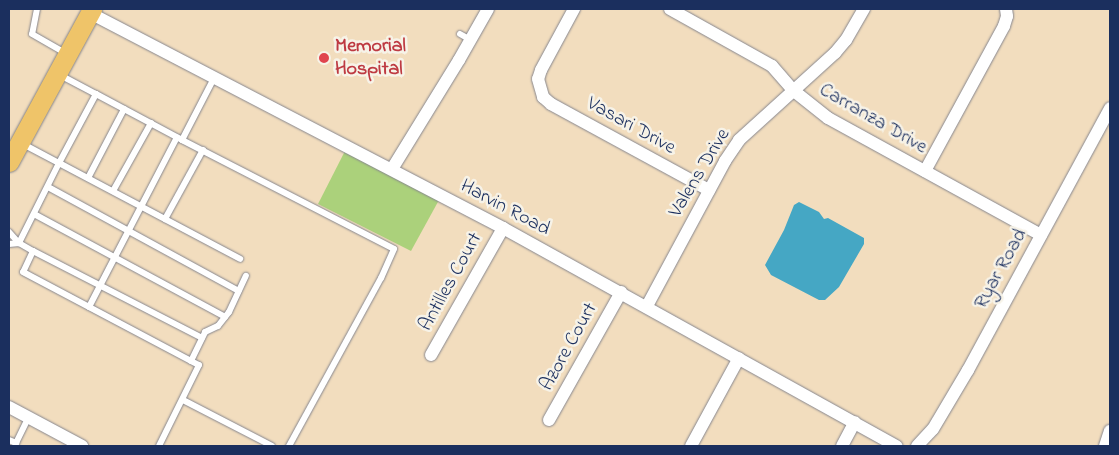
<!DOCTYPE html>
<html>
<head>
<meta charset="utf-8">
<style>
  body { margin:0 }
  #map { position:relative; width:1119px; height:455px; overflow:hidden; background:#f2ddbe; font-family:"Indie Flower",sans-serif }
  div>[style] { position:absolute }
  .green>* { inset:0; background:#abd17b }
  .water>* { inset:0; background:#45a7c4 }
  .roads { filter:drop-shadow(0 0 1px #86868e) drop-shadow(0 0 1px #86868e) }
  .service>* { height:6px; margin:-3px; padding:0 3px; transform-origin:3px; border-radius:3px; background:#fff }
  .minor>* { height:12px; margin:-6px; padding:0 6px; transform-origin:6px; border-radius:6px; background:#fff }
  .primary>* { height:19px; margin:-9.5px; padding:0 9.5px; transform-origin:9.5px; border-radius:9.5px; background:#efc469 }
  .dots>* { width:14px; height:14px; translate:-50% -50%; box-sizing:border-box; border:2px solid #f7f3e8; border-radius:50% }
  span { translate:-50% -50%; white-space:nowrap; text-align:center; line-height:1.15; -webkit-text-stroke:5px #f7f3e8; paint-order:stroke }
  .health-label { font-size:20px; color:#be3a42; font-weight:700 }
  .left { translate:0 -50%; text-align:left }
  .street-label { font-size:20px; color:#1b2f5e }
  .frame { position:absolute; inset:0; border:10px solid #1b2f5e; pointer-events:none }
</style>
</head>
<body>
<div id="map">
  <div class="green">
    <i style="clip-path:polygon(345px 151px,439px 200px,411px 251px,318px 204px)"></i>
  </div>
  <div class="water">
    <i style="clip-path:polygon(799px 202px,819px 212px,824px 219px,828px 218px,864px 238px,864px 244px,839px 287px,825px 300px,819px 300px,771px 275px,765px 265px,784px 230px,794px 205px)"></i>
  </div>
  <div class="roads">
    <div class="service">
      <i style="left:37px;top:9px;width:25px;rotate:101deg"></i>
      <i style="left:32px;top:34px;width:40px;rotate:29.7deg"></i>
      <i style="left:460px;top:34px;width:13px;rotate:29deg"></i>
      <i style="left:58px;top:74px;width:43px;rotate:27.8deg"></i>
      <i style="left:96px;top:94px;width:78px;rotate:118.2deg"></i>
      <i style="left:59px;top:163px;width:205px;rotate:27.9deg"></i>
      <i style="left:96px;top:94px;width:98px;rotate:28.1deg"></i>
      <i style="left:182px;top:140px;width:70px;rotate:-62.7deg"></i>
      <i style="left:182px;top:140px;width:238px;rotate:27.2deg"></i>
      <i style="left:394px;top:249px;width:32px;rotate:114deg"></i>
      <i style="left:381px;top:278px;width:192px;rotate:118.7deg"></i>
      <i style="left:21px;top:143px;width:43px;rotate:27.8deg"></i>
      <i style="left:59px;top:163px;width:89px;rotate:116.6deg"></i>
      <i style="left:19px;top:243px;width:16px;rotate:30deg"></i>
      <i style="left:33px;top:251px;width:23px;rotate:115deg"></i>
      <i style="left:23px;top:272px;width:199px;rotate:27.9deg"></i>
      <i style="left:199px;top:365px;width:90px;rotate:116.3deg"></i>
      <i style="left:88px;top:178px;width:78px;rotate:-62.4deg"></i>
      <i style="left:48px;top:187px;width:217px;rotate:28.6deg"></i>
      <i style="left:113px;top:191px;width:78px;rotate:-60.8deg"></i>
      <i style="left:34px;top:214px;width:217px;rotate:28.3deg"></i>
      <i style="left:165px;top:219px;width:79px;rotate:-61.2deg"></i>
      <i style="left:9px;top:232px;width:15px;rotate:48deg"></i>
      <i style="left:19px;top:243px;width:10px;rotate:174deg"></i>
      <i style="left:33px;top:251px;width:190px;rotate:27.2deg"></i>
      <i style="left:89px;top:307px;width:191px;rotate:-62.6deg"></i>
      <i style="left:191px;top:361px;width:32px;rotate:-64deg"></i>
      <i style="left:205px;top:332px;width:14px;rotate:-25deg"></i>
      <i style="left:218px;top:326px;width:18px;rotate:-52deg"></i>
      <i style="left:229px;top:312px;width:40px;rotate:-65deg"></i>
      <i style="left:183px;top:400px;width:100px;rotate:27.3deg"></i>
      <i style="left:9px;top:440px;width:8px;rotate:23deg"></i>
      <i style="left:16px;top:443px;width:28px;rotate:-64deg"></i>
    </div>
    <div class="minor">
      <i style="left:574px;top:9px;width:69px;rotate:118.4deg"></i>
      <i style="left:541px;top:70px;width:9px;rotate:108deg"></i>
      <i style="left:538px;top:79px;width:19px;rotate:74deg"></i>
      <i style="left:543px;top:97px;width:11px;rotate:41deg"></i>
      <i style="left:551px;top:104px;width:180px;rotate:28.6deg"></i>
      <i style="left:670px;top:9px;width:117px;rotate:29.2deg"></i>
      <i style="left:772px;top:66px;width:33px;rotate:49deg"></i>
      <i style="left:794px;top:91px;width:43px;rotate:38.5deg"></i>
      <i style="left:828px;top:118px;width:243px;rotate:28.8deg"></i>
      <i style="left:90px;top:13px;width:466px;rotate:27.5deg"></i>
      <i style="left:503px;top:228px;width:450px;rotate:29deg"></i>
      <i style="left:392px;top:169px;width:128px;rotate:-58.4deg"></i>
      <i style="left:459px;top:60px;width:59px;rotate:-60.4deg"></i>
      <i style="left:925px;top:171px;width:165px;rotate:-61.4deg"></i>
      <i style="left:1004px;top:26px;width:10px;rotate:-73deg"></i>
      <i style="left:1007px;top:16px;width:7px;rotate:-98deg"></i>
      <i style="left:647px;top:306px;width:165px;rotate:-61.7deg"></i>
      <i style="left:725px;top:161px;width:25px;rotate:-56deg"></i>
      <i style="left:739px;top:140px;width:130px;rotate:-42.2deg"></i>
      <i style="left:835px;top:53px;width:17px;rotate:-50deg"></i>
      <i style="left:846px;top:40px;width:36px;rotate:-60deg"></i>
      <i style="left:431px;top:355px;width:146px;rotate:-60.4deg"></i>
      <i style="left:9px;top:407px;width:83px;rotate:28.1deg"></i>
      <i style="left:549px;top:420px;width:147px;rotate:-60.6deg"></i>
      <i style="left:691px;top:446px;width:100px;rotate:-61.4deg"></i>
      <i style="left:842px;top:446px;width:27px;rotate:-62deg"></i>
      <i style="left:917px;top:446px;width:23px;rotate:-47deg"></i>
      <i style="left:933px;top:429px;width:69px;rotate:-59.3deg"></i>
      <i style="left:968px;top:370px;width:298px;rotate:-61.5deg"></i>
      <i style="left:1105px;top:446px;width:16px;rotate:-72deg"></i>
    </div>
    <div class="primary">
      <i style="left:9px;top:162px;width:174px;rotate:-61.5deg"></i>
    </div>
  </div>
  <div class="dots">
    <i style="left:324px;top:58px;background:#e0444e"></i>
  </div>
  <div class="health-label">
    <span class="left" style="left:335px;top:58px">Memorial<br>Hospital</span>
  </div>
  <div class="street-label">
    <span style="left:873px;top:119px;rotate:30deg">Carranza Drive</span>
    <span style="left:631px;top:126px;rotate:29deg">Vasari Drive</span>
    <span style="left:700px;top:173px;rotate:-59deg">Valens Drive</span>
    <span style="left:505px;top:208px;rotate:28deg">Harvin Road</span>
    <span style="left:1001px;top:269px;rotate:-61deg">Ryar Road</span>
    <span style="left:451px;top:282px;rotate:-61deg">Antilles Court</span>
    <span style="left:569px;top:347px;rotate:-61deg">Azore Court</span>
  </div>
  <div class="frame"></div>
</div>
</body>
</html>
